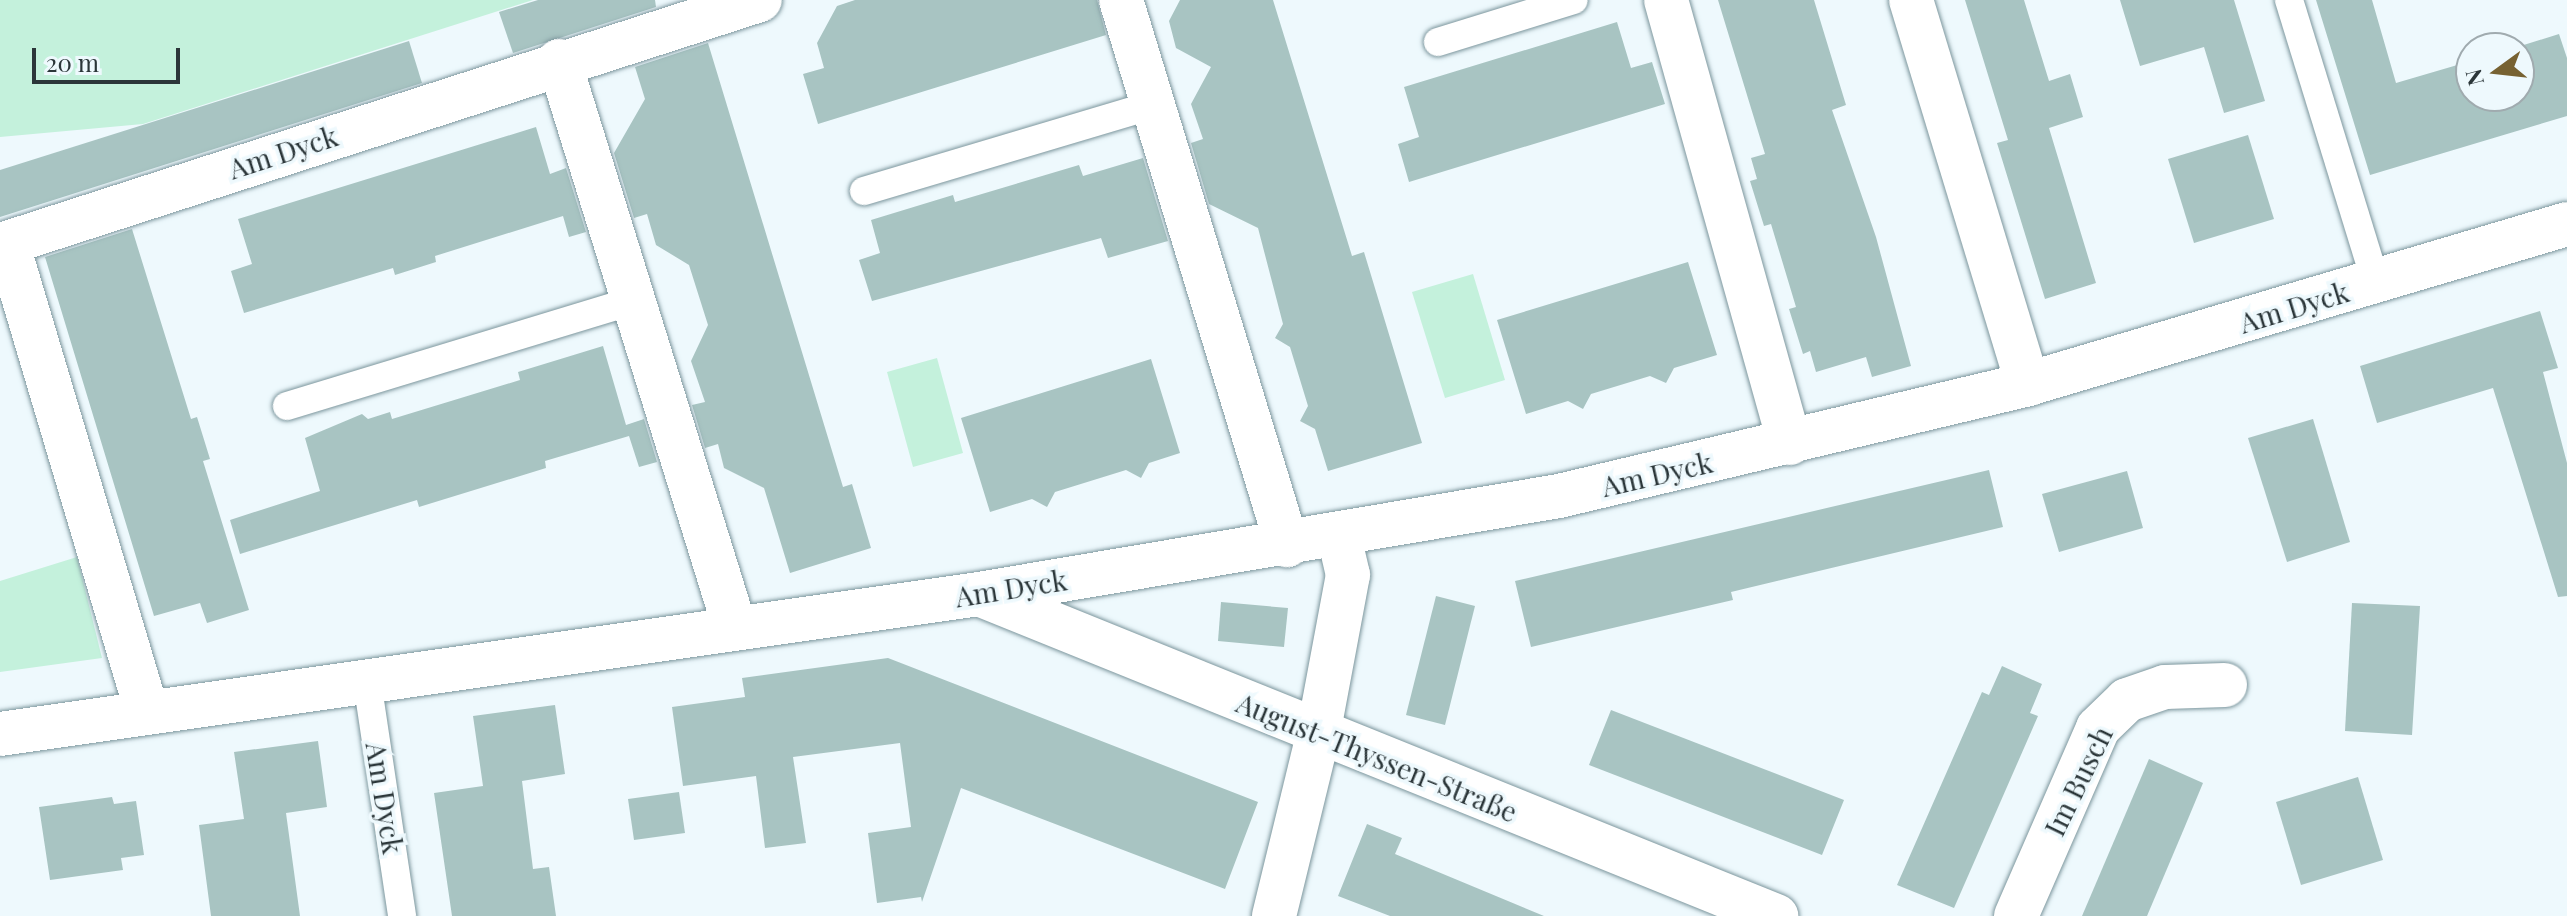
<!DOCTYPE html>
<html>
<head>
<meta charset="utf-8">
<style>
  body { margin:0 }
  #map { position:relative; width:2567px; height:916px; overflow:hidden; background:#eef9fd; font-family:"Playfair Display",serif }
  div>[style] { position:absolute }
  .green>* { inset:0; background:#c4f1dc }
  .building>* { inset:0; background:#a8c4c2 }
  .roads { filter:drop-shadow(0 0 2px #7c969d) drop-shadow(0 0 2px #7c969d) }
  .lane>* { height:28px; margin:-14px; padding:0 14px; transform-origin:14px; border-radius:14px; background:#fff }
  .street>* { height:44px; margin:-22px; padding:0 22px; transform-origin:22px; border-radius:22px; background:#fff }
  .secondary>* { height:44px; margin:-22px; padding:0 22px; transform-origin:22px; border-radius:22px; background:#fff }
  span { translate:-50% -50%; white-space:nowrap; text-align:center; line-height:1.15; -webkit-text-stroke:7px #eef9fd; paint-order:stroke }
  .street-label { font-size:28px; color:#2b3639 }
  .north { position:absolute; left:2455px; top:32px; width:80px; height:80px; box-sizing:border-box; background:#eef9fd; border:2px solid #a0abaf; border-radius:50%; rotate:255deg; font-size:22px; font-weight:700; line-height:32px; text-align:center; color:#2b3639 }
  .north::after { content:''; display:block; margin:auto; width:28px; height:36px; background:#776232; clip-path:polygon(50% 0,100% 100%,50% 72%,0 100%) }
  .scale { position:absolute; left:32px; top:48px; width:148px; height:36px; box-sizing:border-box; border:4px solid #2b3639; border-top:0; padding-left:10px; font-size:24px; line-height:28px; white-space:nowrap; color:#2b3639; -webkit-text-stroke:6px #eef9fd; paint-order:stroke }
</style>
</head>
<body>
<div id="map">
  <div class="green">
    <i style="clip-path:polygon(0 0,533px 0,143px 124px,0 137px)"></i>
    <i style="clip-path:polygon(1473px 274px,1505px 380px,1445px 398px,1412px 292px)"></i>
    <i style="clip-path:polygon(937px 358px,963px 453px,913px 467px,887px 372px)"></i>
    <i style="clip-path:polygon(77px 557px,102px 658px,0 672px,0 581px)"></i>
  </div>
  <div class="building">
    <i style="clip-path:polygon(538px 0,655px 0,656px 7px,513px 53px,499px 12px)"></i>
    <i style="clip-path:polygon(855px 0,1097px 0,1106px 35px,818px 124px,803px 74px,824px 68px,817px 43px,837px 6px)"></i>
    <i style="clip-path:polygon(1180px 0,1273px 0,1352px 256px,1364px 252px,1422px 443px,1328px 471px,1315px 429px,1300px 421px,1308px 406px,1290px 347px,1275px 338px,1283px 324px,1258px 228px,1209px 204px,1191px 143px,1203px 139px,1191px 104px,1211px 67px,1176px 48px,1169px 21px)"></i>
    <i style="clip-path:polygon(1718px 0,1814px 0,1846px 105px,1832px 110px,1876px 237px,1911px 366px,1872px 377px,1866px 357px,1816px 372px,1810px 351px,1803px 354px,1789px 309px,1796px 307px,1771px 224px,1764px 226px,1750px 181px,1757px 179px,1751px 158px,1765px 154px)"></i>
    <i style="clip-path:polygon(1965px 0,2024px 0,2049px 81px,2070px 74px,2083px 117px,2049px 128px,2096px 283px,2045px 299px,1997px 143px,2008px 140px)"></i>
    <i style="clip-path:polygon(2120px 0,2234px 0,2265px 101px,2224px 113px,2204px 47px,2140px 66px)"></i>
    <i style="clip-path:polygon(2316px 0,2372px 0,2396px 83px,2471px 61px,2471px 96px,2519px 96px,2519px 48px,2514px 48px,2559px 34px,2567px 58px,2567px 116px,2370px 175px)"></i>
    <i style="clip-path:polygon(1617px 22px,1631px 68px,1652px 62px,1665px 104px,1409px 182px,1398px 144px,1419px 137px,1404px 87px)"></i>
    <i style="clip-path:polygon(409px 41px,422px 83px,0 217px,0 170px)"></i>
    <i style="clip-path:polygon(708px 43px,843px 487px,852px 484px,871px 548px,790px 573px,764px 488px,724px 468px,718px 444px,705px 448px,692px 405px,705px 402px,691px 361px,708px 325px,689px 265px,656px 245px,647px 214px,634px 218px,614px 153px,645px 99px,635px 67px)"></i>
    <i style="clip-path:polygon(536px 127px,550px 174px,566px 168px,586px 232px,569px 237px,563px 216px,435px 256px,436px 262px,395px 275px,393px 268px,244px 313px,231px 271px,252px 264px,238px 219px)"></i>
    <i style="clip-path:polygon(2248px 135px,2274px 219px,2194px 243px,2168px 159px)"></i>
    <i style="clip-path:polygon(1143px 158px,1168px 241px,1108px 258px,1101px 238px,872px 301px,859px 260px,880px 253px,871px 220px,953px 195px,955px 202px,1079px 165px,1083px 176px)"></i>
    <i style="clip-path:polygon(132px 229px,191px 419px,197px 417px,210px 459px,203px 461px,249px 610px,207px 623px,200px 603px,154px 616px,45px 257px)"></i>
    <i style="clip-path:polygon(1688px 262px,1717px 355px,1674px 368px,1666px 383px,1650px 376px,1591px 394px,1583px 409px,1568px 401px,1526px 414px,1497px 320px)"></i>
    <i style="clip-path:polygon(2540px 311px,2558px 368px,2543px 372px,2567px 463px,2567px 596px,2558px 597px,2493px 388px,2377px 423px,2360px 366px)"></i>
    <i style="clip-path:polygon(603px 346px,626px 425px,644px 419px,657px 462px,639px 467px,629px 436px,545px 461px,546px 468px,419px 507px,417px 500px,240px 554px,230px 520px,320px 491px,305px 438px,362px 414px,368px 419px,390px 412px,392px 419px,520px 380px,518px 372px)"></i>
    <i style="clip-path:polygon(1151px 359px,1180px 453px,1149px 463px,1141px 478px,1126px 470px,1055px 492px,1047px 507px,1032px 499px,990px 512px,961px 418px)"></i>
    <i style="clip-path:polygon(2313px 419px,2350px 542px,2287px 562px,2248px 438px)"></i>
    <i style="clip-path:polygon(1989px 470px,2003px 527px,1731px 592px,1733px 600px,1531px 647px,1515px 581px)"></i>
    <i style="clip-path:polygon(2127px 471px,2143px 528px,2059px 552px,2042px 494px)"></i>
    <i style="clip-path:polygon(1436px 596px,1475px 606px,1445px 725px,1406px 715px)"></i>
    <i style="clip-path:polygon(1221px 602px,1288px 608px,1284px 647px,1218px 641px)"></i>
    <i style="clip-path:polygon(2352px 603px,2420px 606px,2412px 735px,2345px 731px)"></i>
    <i style="clip-path:polygon(888px 658px,1258px 802px,1225px 889px,961px 788px,922px 902px,921px 897px,877px 903px,868px 833px,911px 827px,900px 743px,793px 757px,806px 843px,765px 848px,756px 776px,683px 786px,672px 707px,745px 697px,742px 678px)"></i>
    <i style="clip-path:polygon(2002px 666px,2042px 684px,2030px 713px,2038px 716px,1954px 908px,1897px 885px,1982px 692px,1989px 695px)"></i>
    <i style="clip-path:polygon(555px 705px,565px 774px,522px 781px,533px 869px,549px 867px,556px 916px,452px 916px,434px 793px,483px 786px,473px 716px)"></i>
    <i style="clip-path:polygon(1611px 710px,1844px 800px,1822px 855px,1589px 765px)"></i>
    <i style="clip-path:polygon(318px 741px,327px 807px,286px 813px,300px 916px,211px 916px,199px 825px,244px 819px,234px 752px)"></i>
    <i style="clip-path:polygon(2149px 759px,2203px 783px,2183px 831px,2147px 916px,2082px 916px)"></i>
    <i style="clip-path:polygon(2358px 777px,2383px 860px,2301px 885px,2276px 802px)"></i>
    <i style="clip-path:polygon(679px 792px,685px 833px,634px 840px,628px 799px)"></i>
    <i style="clip-path:polygon(112px 797px,114px 804px,136px 801px,144px 855px,121px 858px,123px 870px,50px 880px,39px 807px)"></i>
    <i style="clip-path:polygon(1367px 824px,1402px 838px,1395px 854px,1544px 916px,1390px 916px,1338px 896px)"></i>
  </div>
  <div class="roads">
    <div class="lane">
      <i style="left:2289px;top:0;width:296px;rotate:72.9deg"></i>
      <i style="left:1438px;top:42px;width:142px;rotate:-17.2deg"></i>
      <i style="left:864px;top:191px;width:302px;rotate:-16.6deg"></i>
      <i style="left:287px;top:406px;width:362px;rotate:-16.9deg"></i>
      <i style="left:367px;top:681px;width:238px;rotate:81.5deg"></i>
    </div>
    <div class="street">
      <i style="left:1121px;top:0;width:570px;rotate:73.06deg"></i>
      <i style="left:1666px;top:0;width:460px;rotate:74.4deg"></i>
      <i style="left:1911px;top:0;width:401px;rotate:73.1deg"></i>
      <i style="left:559px;top:61px;width:594px;rotate:72.76deg"></i>
      <i style="left:979px;top:594px;width:860px;rotate:22deg"></i>
      <i style="left:147px;top:712px;width:489px;rotate:-106.6deg"></i>
      <i style="left:7px;top:243px;width:791px;rotate:-17.89deg"></i>
      <i style="left:1274px;top:916px;width:186px;rotate:-76.3deg"></i>
      <i style="left:1318px;top:735px;width:163px;rotate:-79.4deg"></i>
      <i style="left:1348px;top:575px;width:40px;rotate:-103deg"></i>
      <i style="left:2016px;top:916px;width:205px;rotate:-66.4deg"></i>
      <i style="left:2098px;top:728px;width:40px;rotate:-44deg"></i>
      <i style="left:2127px;top:700px;width:40px;rotate:-18.9deg"></i>
      <i style="left:2165px;top:687px;width:60px;rotate:-1.9deg"></i>
    </div>
    <div class="secondary">
      <i style="left:0;top:734px;width:989px;rotate:-8.14deg"></i>
      <i style="left:979px;top:594px;width:588px;rotate:-9.59deg"></i>
      <i style="left:1559px;top:496px;width:482px;rotate:-13.4deg"></i>
      <i style="left:2028px;top:384px;width:562px;rotate:-16.53deg"></i>
    </div>
  </div>
  <div class="street-label">
    <span style="left:283px;top:152px;rotate:-18deg">Am Dyck</span>
    <span style="left:2294px;top:307px;rotate:-17deg">Am Dyck</span>
    <span style="left:1657px;top:474px;rotate:-13deg">Am Dyck</span>
    <span style="left:1011px;top:588px;rotate:-9deg">Am Dyck</span>
    <span style="left:1377px;top:757px;rotate:22deg">August-Thyssen-Straße</span>
    <span style="left:2078px;top:781px;rotate:-64deg">Im Busch</span>
    <span style="left:385px;top:798px;rotate:81deg">Am Dyck</span>
  </div>
  <div class="north">N</div>
  <div class="scale">20 m</div>
</div>
</body>
</html>
